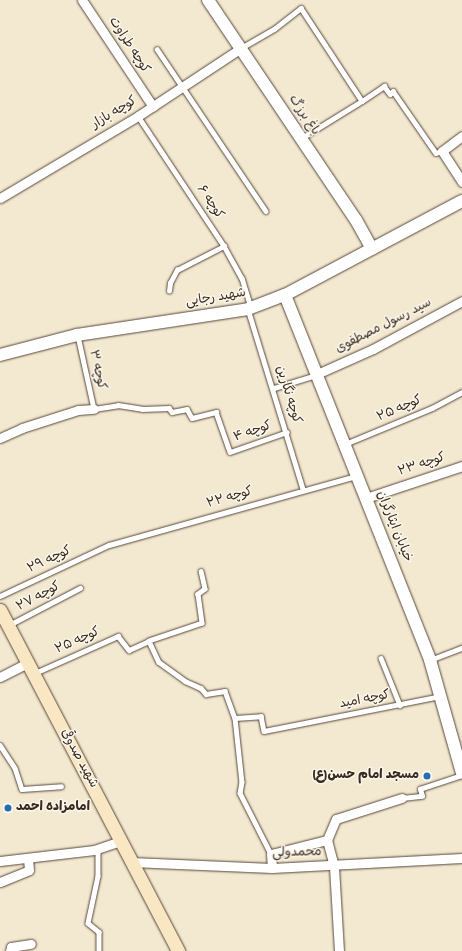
<!DOCTYPE html>
<html>
<head>
<meta charset="utf-8">
<style>
  body { margin:0 }
  #map { position:relative; width:462px; height:951px; overflow:hidden; background:#f3e8d0; font-family:"Gochi Hand","Playpen Sans Arabic",sans-serif }
  div>[style] { position:absolute }
  .roads { filter:drop-shadow(0 0 1px #574639) drop-shadow(0 0 1px #574639) }
  .service>* { height:4.5px; margin:-2.25px; padding:0 2.25px; transform-origin:2.25px; border-radius:2.25px; background:#fff }
  .minor>* { height:9px; margin:-4.5px; padding:0 4.5px; transform-origin:4.5px; border-radius:4.5px; background:#fff }
  .tertiary>* { height:12px; margin:-6px; padding:0 6px; transform-origin:6px; border-radius:6px; background:#fff }
  .secondary>* { height:13px; margin:-6.5px; padding:0 6.5px; transform-origin:6.5px; border-radius:6.5px; background:#f9e7c3 }
  .dots>* { width:11px; height:11px; translate:-50% -50%; box-sizing:border-box; border:2px solid #fbf7ec; border-radius:50% }
  span { translate:-50% -50%; white-space:nowrap; text-align:center; line-height:1.15; -webkit-text-stroke:3px #fbf7ec; paint-order:stroke }
  .street-label { font-size:13px; color:#3b2a1e }
  .poi-label { font-size:13px; color:#3b2a1e; font-weight:700 }
  .right { translate:-100% -50%; text-align:right }
  .left { translate:0 -50%; text-align:left }
</style>
</head>
<body>
<div id="map">
  <div class="roads">
    <div class="service">
      <i style="left:241px;top:48px;width:38px;rotate:-30deg"></i>
      <i style="left:274px;top:29px;width:34px;rotate:-38deg"></i>
      <i style="left:301px;top:8px;width:111px;rotate:56.7deg"></i>
      <i style="left:362px;top:101px;width:27px;rotate:-34deg"></i>
      <i style="left:384px;top:86px;width:10px;rotate:53deg"></i>
      <i style="left:390px;top:94px;width:4px;rotate:-45deg"></i>
      <i style="left:393px;top:91px;width:75px;rotate:55.3deg"></i>
      <i style="left:436px;top:153px;width:6px;rotate:-18deg"></i>
      <i style="left:157px;top:49px;width:195px;rotate:56.1deg"></i>
      <i style="left:138px;top:116px;width:156px;rotate:56.5deg"></i>
      <i style="left:224px;top:246px;width:37px;rotate:61deg"></i>
      <i style="left:242px;top:278px;width:31px;rotate:73deg"></i>
      <i style="left:302px;top:138px;width:70px;rotate:-31.7deg"></i>
      <i style="left:169px;top:291px;width:8px;rotate:-83deg"></i>
      <i style="left:170px;top:283px;width:15px;rotate:-62deg"></i>
      <i style="left:177px;top:270px;width:53px;rotate:-27.1deg"></i>
      <i style="left:248px;top:309px;width:188px;rotate:73deg"></i>
      <i style="left:78px;top:336px;width:75px;rotate:77.6deg"></i>
      <i style="left:94px;top:409px;width:24px;rotate:-9deg"></i>
      <i style="left:118px;top:405px;width:24px;rotate:9deg"></i>
      <i style="left:142px;top:409px;width:27px;rotate:-2deg"></i>
      <i style="left:169px;top:408px;width:5px;rotate:53deg"></i>
      <i style="left:172px;top:412px;width:15px;rotate:-11deg"></i>
      <i style="left:187px;top:409px;width:10px;rotate:61deg"></i>
      <i style="left:192px;top:418px;width:25px;rotate:-14deg"></i>
      <i style="left:216px;top:412px;width:42px;rotate:70.7deg"></i>
      <i style="left:230px;top:452px;width:60px;rotate:-19.3deg"></i>
      <i style="left:274px;top:388px;width:44px;rotate:-17.2deg"></i>
      <i style="left:345px;top:444px;width:94px;rotate:-22.5deg"></i>
      <i style="left:432px;top:408px;width:34px;rotate:-28deg"></i>
      <i style="left:201px;top:571px;width:18px;rotate:77deg"></i>
      <i style="left:205px;top:589px;width:9px;rotate:144deg"></i>
      <i style="left:198px;top:594px;width:29px;rotate:82deg"></i>
      <i style="left:202px;top:623px;width:56px;rotate:161.2deg"></i>
      <i style="left:149px;top:641px;width:23px;rotate:65deg"></i>
      <i style="left:159px;top:662px;width:32px;rotate:36deg"></i>
      <i style="left:185px;top:681px;width:17px;rotate:24deg"></i>
      <i style="left:201px;top:688px;width:8px;rotate:50deg"></i>
      <i style="left:206px;top:694px;width:19px;rotate:-9deg"></i>
      <i style="left:225px;top:691px;width:29px;rotate:70deg"></i>
      <i style="left:235px;top:718px;width:26px;rotate:-4deg"></i>
      <i style="left:261px;top:716px;width:15px;rotate:79deg"></i>
      <i style="left:264px;top:731px;width:179px;rotate:-11.2deg"></i>
      <i style="left:0;top:596px;width:120px;rotate:-25.1deg"></i>
      <i style="left:109px;top:545px;width:256px;rotate:-15.6deg"></i>
      <i style="left:9px;top:625px;width:80px;rotate:-27.5deg"></i>
      <i style="left:381px;top:658px;width:51px;rotate:68deg"></i>
      <i style="left:430px;top:660px;width:34px;rotate:-21deg"></i>
      <i style="left:35px;top:673px;width:91px;rotate:-24deg"></i>
      <i style="left:118px;top:636px;width:18px;rotate:52deg"></i>
      <i style="left:129px;top:650px;width:22px;rotate:-24deg"></i>
      <i style="left:235px;top:718px;width:64px;rotate:83.8deg"></i>
      <i style="left:242px;top:782px;width:11px;rotate:100deg"></i>
      <i style="left:240px;top:793px;width:68px;rotate:63.1deg"></i>
      <i style="left:0;top:745px;width:27px;rotate:57deg"></i>
      <i style="left:15px;top:768px;width:22px;rotate:72deg"></i>
      <i style="left:22px;top:789px;width:39px;rotate:-4deg"></i>
      <i style="left:402px;top:798px;width:20px;rotate:-6deg"></i>
      <i style="left:422px;top:796px;width:7px;rotate:-106deg"></i>
      <i style="left:420px;top:789px;width:44px;rotate:-18.4deg"></i>
      <i style="left:98px;top:849px;width:27px;rotate:90deg"></i>
      <i style="left:98px;top:876px;width:48px;rotate:102deg"></i>
      <i style="left:88px;top:923px;width:14px;rotate:39deg"></i>
      <i style="left:99px;top:932px;width:19px;rotate:90deg"></i>
    </div>
    <div class="minor">
      <i style="left:82px;top:0;width:128px;rotate:56.4deg"></i>
      <i style="left:462px;top:136px;width:25px;rotate:143deg"></i>
      <i style="left:442px;top:151px;width:37px;rotate:57deg"></i>
      <i style="left:0;top:198px;width:161px;rotate:-30.7deg"></i>
      <i style="left:138px;top:116px;width:123px;rotate:-33.4deg"></i>
      <i style="left:317px;top:374px;width:61px;rotate:-24.1deg"></i>
      <i style="left:373px;top:349px;width:101px;rotate:-28.3deg"></i>
      <i style="left:0;top:438px;width:24px;rotate:-24deg"></i>
      <i style="left:22px;top:428px;width:59px;rotate:-17.8deg"></i>
      <i style="left:78px;top:410px;width:16px;rotate:-4deg"></i>
      <i style="left:366px;top:498px;width:101px;rotate:-18.4deg"></i>
      <i style="left:0;top:677px;width:30px;rotate:-27deg"></i>
      <i style="left:327px;top:840px;width:28px;rotate:75deg"></i>
      <i style="left:334px;top:867px;width:84px;rotate:86.6deg"></i>
      <i style="left:0;top:861px;width:95px;rotate:-6.7deg"></i>
      <i style="left:94px;top:850px;width:28px;rotate:-19deg"></i>
      <i style="left:131px;top:862px;width:141px;rotate:2.4deg"></i>
      <i style="left:272px;top:868px;width:190px;rotate:-3deg"></i>
      <i style="left:272px;top:868px;width:14px;rotate:-94deg"></i>
      <i style="left:271px;top:854px;width:58px;rotate:-14deg"></i>
      <i style="left:327px;top:840px;width:23px;rotate:-67deg"></i>
      <i style="left:336px;top:819px;width:69px;rotate:-17.7deg"></i>
      <i style="left:0;top:882px;width:31px;rotate:-22deg"></i>
      <i style="left:29px;top:870px;width:12px;rotate:-95deg"></i>
      <i style="left:10px;top:951px;width:4px;rotate:-76deg"></i>
      <i style="left:11px;top:947px;width:20px;rotate:-9deg"></i>
    </div>
    <div class="tertiary">
      <i style="left:208px;top:0;width:265px;rotate:56.1deg"></i>
      <i style="left:356px;top:220px;width:33px;rotate:61deg"></i>
      <i style="left:285px;top:295px;width:393px;rotate:68.3deg"></i>
      <i style="left:430px;top:660px;width:117px;rotate:74.2deg"></i>
      <i style="left:0;top:355px;width:80px;rotate:-14.6deg"></i>
      <i style="left:77px;top:335px;width:173px;rotate:-8.6deg"></i>
      <i style="left:248px;top:309px;width:40px;rotate:-21deg"></i>
      <i style="left:285px;top:295px;width:200px;rotate:-28deg"></i>
    </div>
    <div class="secondary">
      <i style="left:0;top:610px;width:385px;rotate:62.4deg"></i>
    </div>
  </div>
  <div class="dots">
    <i style="left:427px;top:776px;background:#1f6fb2"></i>
    <i style="left:8px;top:808px;background:#1f6fb2"></i>
  </div>
  <div class="street-label">
    <span style="left:128px;top:46px;rotate:57deg">کوچه طراوت</span>
    <span style="left:115px;top:114px;rotate:-31deg">کوچه بازار</span>
    <span style="left:303px;top:116px;rotate:56deg">باغ برزگ</span>
    <span style="left:209px;top:203px;rotate:56deg">کوچه ۶</span>
    <span style="left:216px;top:299px;rotate:-9deg">شهید رجایی</span>
    <span style="left:384px;top:327px;rotate:-27deg">سید رسول مصطفوی</span>
    <span style="left:96px;top:370px;rotate:77deg">کوچه ۳</span>
    <span style="left:287px;top:395px;rotate:73deg">کوچه نگارین</span>
    <span style="left:400px;top:410px;rotate:-23deg">کوچه ۲۵</span>
    <span style="left:253px;top:433px;rotate:-19deg">کوچه ۴</span>
    <span style="left:422px;top:466px;rotate:-18deg">کوچه ۲۳</span>
    <span style="left:230px;top:499px;rotate:-16deg">کوچه ۲۲</span>
    <span style="left:393px;top:527px;rotate:68deg">خیابان ایثارگران</span>
    <span style="left:50px;top:561px;rotate:-25deg">کوچه ۲۹</span>
    <span style="left:39px;top:598px;rotate:-28deg">کوچه ۲۷</span>
    <span style="left:78px;top:642px;rotate:-24deg">کوچه ۲۵</span>
    <span style="left:365px;top:701px;rotate:-11deg">کوچه امید</span>
    <span style="left:78px;top:759px;rotate:62deg">شهید صدوقی</span>
    <span style="left:297px;top:854px;rotate:-1deg">محمدولی</span>
  </div>
  <div class="poi-label">
    <span class="right" style="left:419px;top:776px">مسجد امام حسن(ع)</span>
    <span class="left" style="left:16px;top:808px">امامزاده احمد</span>
  </div>
</div>
</body>
</html>
